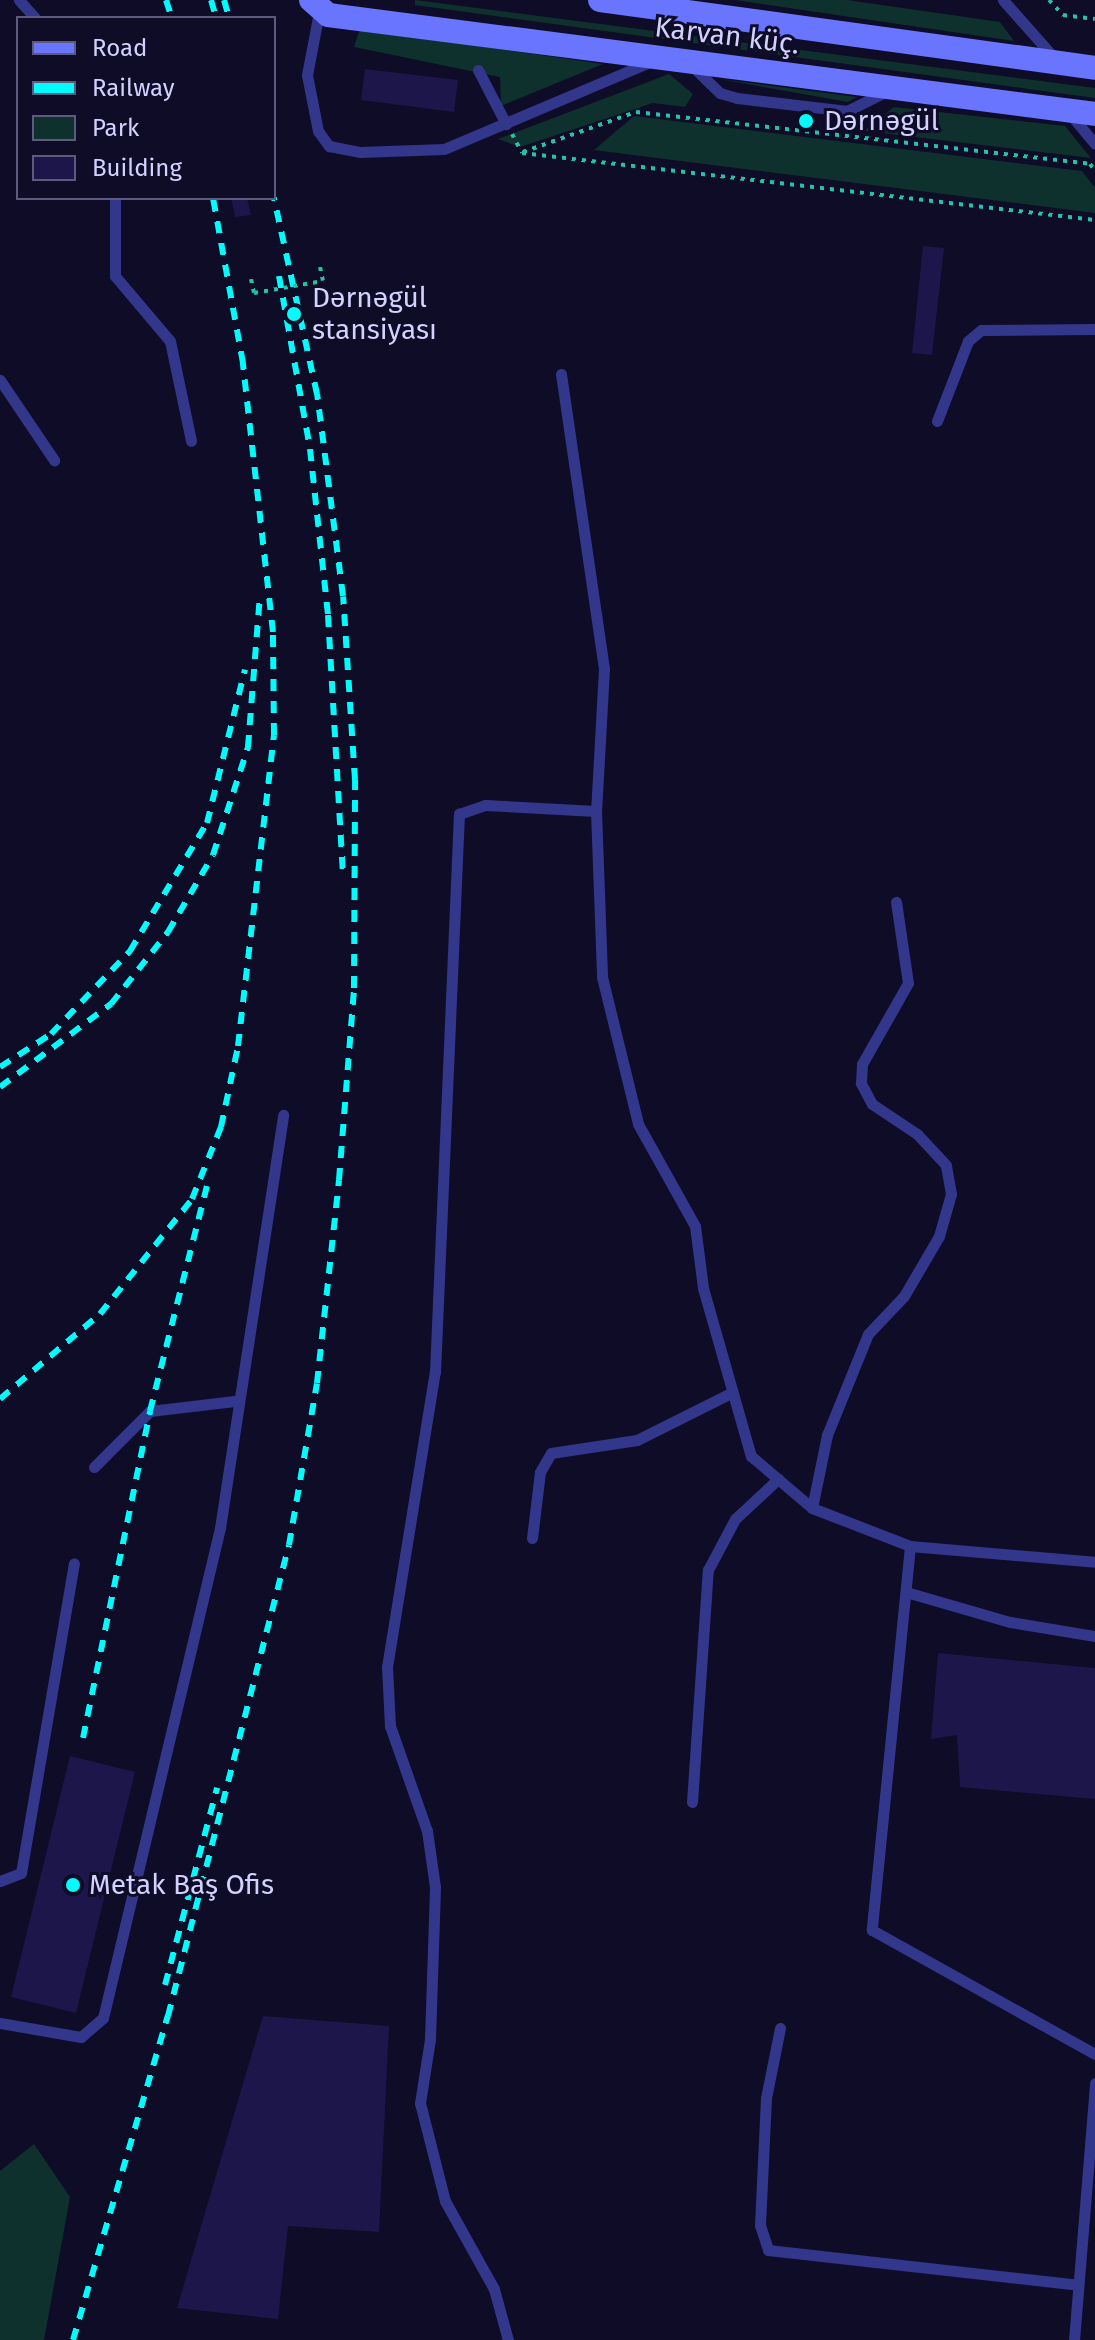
<!DOCTYPE html>
<html>
<head>
<meta charset="utf-8">
<style>
  body { margin:0 }
  #map { position:relative; width:1095px; height:2340px; overflow:hidden; background:#0e0c27; font-family:"Fira Sans",sans-serif }
  div>[style] { position:absolute }
  .green>* { inset:0; background:#0f312d }
  .building>* { inset:0; background:#1c164a }
  .path>* { height:4px; margin-top:-2px; transform-origin:0; background:repeating-linear-gradient(90deg,#21c4aa 0 4px,transparent 0 10px) }
  .lane>* { height:11px; margin:-5.5px; padding:0 5.5px; transform-origin:5.5px; border-radius:5.5px; background:#32378b }
  .secondary>* { height:24px; margin:-12px; padding:0 12px; transform-origin:12px; border-radius:12px; background:#6974ff }
  .rail>* { height:6px; margin-top:-3px; transform-origin:0; background:repeating-linear-gradient(90deg,#00fdfd 0 12px,transparent 0 22px) }
  .path-bridge>* { height:4px; margin-top:-2px; transform-origin:0; background:repeating-linear-gradient(90deg,#21c4aa 0 4px,transparent 0 10px) }
  .dots>* { width:22px; height:22px; translate:-50% -50%; box-sizing:border-box; border:4px solid #0e0c27; border-radius:50% }
  span { translate:-50% -50%; white-space:nowrap; text-align:center; line-height:1.15; -webkit-text-stroke:6px #0e0c27; paint-order:stroke }
  .street-label { font-size:28px; color:#d3d2ff }
  .poi-label { font-size:28px; color:#d3d2ff }
  .left { translate:0 -50%; text-align:left }
  .legend { position:absolute; left:16px; top:16px; width:260px; height:184px; box-sizing:border-box; background:#0e0c27; border:2px solid #5d5b7d; margin:0; padding:10px 14px; list-style:none; font-size:24px; color:#d3d2ff }
  .legend li { display:flex; align-items:center; gap:16px; height:40px }
  .legend b { width:40px; border:2px solid #5d5b7d }
</style>
</head>
<body>
<div id="map">
  <div class="green">
    <i style="clip-path:polygon(415px 0,1095px 88px,1095px 98px,415px 5px)"></i>
    <i style="clip-path:polygon(735px 0,847px 0,1000px 22px,1014px 41px)"></i>
    <i style="clip-path:polygon(360px 29px,603px 64px,501px 106px,500px 77px,354px 47px)"></i>
    <i style="clip-path:polygon(669px 74px,693px 94px,685px 107px,653px 103px,520px 147px,498px 139px)"></i>
    <i style="clip-path:polygon(719px 79px,857px 97px,848px 102px)"></i>
    <i style="clip-path:polygon(894px 107px,1065px 126px,1091px 158px,864px 131px)"></i>
    <i style="clip-path:polygon(634px 116px,1082px 171px,1095px 188px,1095px 213px,594px 150px)"></i>
    <i style="clip-path:polygon(34px 2144px,70px 2197px,44px 2340px,0 2340px,0 2171px)"></i>
  </div>
  <div class="building">
    <i style="clip-path:polygon(365px 69px,458px 80px,454px 112px,361px 100px)"></i>
    <i style="clip-path:polygon(231px 198px,247px 198px,251px 215px,235px 217px)"></i>
    <i style="clip-path:polygon(923px 246px,944px 248px,932px 355px,912px 353px)"></i>
    <i style="clip-path:polygon(938px 1653px,1095px 1668px,1095px 1799px,960px 1787px,957px 1735px,931px 1739px)"></i>
    <i style="clip-path:polygon(70px 1756px,135px 1772px,76px 2013px,11px 1997px)"></i>
    <i style="clip-path:polygon(263px 2016px,389px 2026px,379px 2232px,288px 2226px,278px 2319px,177px 2308px)"></i>
  </div>
  <div class="path">
    <i style="left:1049px;top:0;width:21px;rotate:47deg"></i>
    <i style="left:1063px;top:15px;width:32px;rotate:7deg"></i>
    <i style="left:512px;top:134px;width:21px;rotate:62deg"></i>
    <i style="left:522px;top:153px;width:577px;rotate:6.67deg"></i>
    <i style="left:523px;top:152px;width:120px;rotate:-19.5deg"></i>
    <i style="left:636px;top:112px;width:457px;rotate:6.5deg"></i>
    <i style="left:1090px;top:164px;width:9px;rotate:54deg"></i>
    <i style="left:320px;top:267px;width:14px;rotate:78deg"></i>
    <i style="left:251px;top:279px;width:14px;rotate:78deg"></i>
  </div>
  <div class="lane">
    <i style="left:19px;top:0;width:24px;rotate:48deg"></i>
    <i style="left:1003px;top:0;width:80px;rotate:48.5deg"></i>
    <i style="left:319px;top:12px;width:64px;rotate:100.8deg"></i>
    <i style="left:307px;top:75px;width:57px;rotate:78.9deg"></i>
    <i style="left:318px;top:131px;width:19px;rotate:54deg"></i>
    <i style="left:329px;top:146px;width:32px;rotate:11deg"></i>
    <i style="left:360px;top:152px;width:84px;rotate:-2deg"></i>
    <i style="left:444px;top:149px;width:226px;rotate:-22.9deg"></i>
    <i style="left:690px;top:64px;width:42px;rotate:44deg"></i>
    <i style="left:720px;top:93px;width:18px;rotate:16deg"></i>
    <i style="left:737px;top:98px;width:111px;rotate:6.7deg"></i>
    <i style="left:847px;top:111px;width:45px;rotate:-26.6deg"></i>
    <i style="left:478px;top:70px;width:61px;rotate:62.6deg"></i>
    <i style="left:1070px;top:114px;width:39px;rotate:50deg"></i>
    <i style="left:115px;top:198px;width:78px;rotate:90deg"></i>
    <i style="left:115px;top:276px;width:85px;rotate:49.8deg"></i>
    <i style="left:170px;top:341px;width:102px;rotate:78.1deg"></i>
    <i style="left:561px;top:374px;width:298px;rotate:81.7deg"></i>
    <i style="left:604px;top:669px;width:142px;rotate:93.2deg"></i>
    <i style="left:596px;top:811px;width:166px;rotate:87.9deg"></i>
    <i style="left:602px;top:977px;width:151px;rotate:76.2deg"></i>
    <i style="left:638px;top:1124px;width:117px;rotate:60.8deg"></i>
    <i style="left:695px;top:1226px;width:63px;rotate:82.6deg"></i>
    <i style="left:703px;top:1288px;width:175px;rotate:74.1deg"></i>
    <i style="left:751px;top:1456px;width:80px;rotate:40.4deg"></i>
    <i style="left:812px;top:1508px;width:105px;rotate:21.2deg"></i>
    <i style="left:910px;top:1546px;width:186px;rotate:4.9deg"></i>
    <i style="left:0;top:380px;width:97px;rotate:56deg"></i>
    <i style="left:937px;top:421px;width:86px;rotate:-68.8deg"></i>
    <i style="left:968px;top:341px;width:17px;rotate:-40deg"></i>
    <i style="left:981px;top:330px;width:114px;rotate:-0.5deg"></i>
    <i style="left:94px;top:1467px;width:79px;rotate:-45deg"></i>
    <i style="left:150px;top:1411px;width:85px;rotate:-6.8deg"></i>
    <i style="left:812px;top:1508px;width:75px;rotate:-78.4deg"></i>
    <i style="left:827px;top:1435px;width:109px;rotate:-67.9deg"></i>
    <i style="left:868px;top:1334px;width:52px;rotate:-46.5deg"></i>
    <i style="left:904px;top:1296px;width:69px;rotate:-59.7deg"></i>
    <i style="left:939px;top:1236px;width:44px;rotate:-74.1deg"></i>
    <i style="left:951px;top:1194px;width:29px;rotate:-100deg"></i>
    <i style="left:946px;top:1165px;width:42px;rotate:-133.1deg"></i>
    <i style="left:917px;top:1134px;width:54px;rotate:-146.3deg"></i>
    <i style="left:872px;top:1104px;width:24px;rotate:-118deg"></i>
    <i style="left:861px;top:1083px;width:19px;rotate:-87deg"></i>
    <i style="left:862px;top:1064px;width:93px;rotate:-60.4deg"></i>
    <i style="left:908px;top:983px;width:82px;rotate:-98.4deg"></i>
    <i style="left:532px;top:1538px;width:66px;rotate:-83.1deg"></i>
    <i style="left:540px;top:1472px;width:22px;rotate:-60deg"></i>
    <i style="left:551px;top:1453px;width:87px;rotate:-8.6deg"></i>
    <i style="left:637px;top:1440px;width:105px;rotate:-26.6deg"></i>
    <i style="left:910px;top:1546px;width:386px;rotate:95.7deg"></i>
    <i style="left:872px;top:1930px;width:255px;rotate:29.1deg"></i>
    <i style="left:906px;top:1592px;width:108px;rotate:16.1deg"></i>
    <i style="left:1010px;top:1622px;width:86px;rotate:9.4deg"></i>
    <i style="left:692px;top:1802px;width:233px;rotate:-86.1deg"></i>
    <i style="left:708px;top:1570px;width:58px;rotate:-62.1deg"></i>
    <i style="left:735px;top:1519px;width:59px;rotate:-42.9deg"></i>
    <i style="left:0;top:1881px;width:22px;rotate:-21deg"></i>
    <i style="left:21px;top:1873px;width:314px;rotate:-80.3deg"></i>
    <i style="left:0;top:2023px;width:82px;rotate:9.8deg"></i>
    <i style="left:81px;top:2037px;width:29px;rotate:-41deg"></i>
    <i style="left:103px;top:2018px;width:504px;rotate:-76.57deg"></i>
    <i style="left:220px;top:1528px;width:418px;rotate:-81.3deg"></i>
    <i style="left:780px;top:2028px;width:71px;rotate:101.3deg"></i>
    <i style="left:766px;top:2098px;width:127px;rotate:92.7deg"></i>
    <i style="left:760px;top:2225px;width:26px;rotate:72deg"></i>
    <i style="left:768px;top:2250px;width:312px;rotate:6.4deg"></i>
    <i style="left:508px;top:2340px;width:53px;rotate:-105.4deg"></i>
    <i style="left:494px;top:2289px;width:101px;rotate:-119.1deg"></i>
    <i style="left:445px;top:2201px;width:101px;rotate:-104.3deg"></i>
    <i style="left:420px;top:2103px;width:65px;rotate:-81.1deg"></i>
    <i style="left:430px;top:2039px;width:152px;rotate:-88.1deg"></i>
    <i style="left:435px;top:1887px;width:57px;rotate:-98.1deg"></i>
    <i style="left:427px;top:1831px;width:111px;rotate:-109.4deg"></i>
    <i style="left:390px;top:1726px;width:59px;rotate:-92.9deg"></i>
    <i style="left:387px;top:1667px;width:299px;rotate:-80.8deg"></i>
    <i style="left:435px;top:1372px;width:559px;rotate:-87.54deg"></i>
    <i style="left:459px;top:814px;width:28px;rotate:-19deg"></i>
    <i style="left:485px;top:805px;width:111px;rotate:3.1deg"></i>
    <i style="left:1074px;top:2340px;width:258px;rotate:-85.3deg"></i>
  </div>
  <div class="secondary">
    <i style="left:311px;top:0;width:23px;rotate:41deg"></i>
    <i style="left:328px;top:15px;width:773px;rotate:7.35deg"></i>
    <i style="left:600px;top:0;width:500px;rotate:7.8deg"></i>
  </div>
  <div class="rail">
    <i style="left:166px;top:0;width:19px;rotate:72deg"></i>
    <i style="left:211px;top:0;width:19px;rotate:74deg"></i>
    <i style="left:224px;top:0;width:19px;rotate:74deg"></i>
    <i style="left:279px;top:276px;width:176px;rotate:79.8deg"></i>
    <i style="left:310px;top:449px;width:167px;rotate:83.8deg"></i>
    <i style="left:328px;top:615px;width:257px;rotate:86.7deg"></i>
    <i style="left:0;top:1067px;width:61px;rotate:-32.9deg"></i>
    <i style="left:51px;top:1034px;width:115px;rotate:-46.4deg"></i>
    <i style="left:130px;top:951px;width:149px;rotate:-59deg"></i>
    <i style="left:207px;top:823px;width:158px;rotate:-76.1deg"></i>
    <i style="left:0;top:1087px;width:139px;rotate:-36.8deg"></i>
    <i style="left:111px;top:1004px;width:92px;rotate:-51.6deg"></i>
    <i style="left:168px;top:932px;width:89px;rotate:-59.7deg"></i>
    <i style="left:213px;top:855px;width:114px;rotate:-72deg"></i>
    <i style="left:248px;top:747px;width:151px;rotate:-85.5deg"></i>
    <i style="left:0;top:1399px;width:131px;rotate:-40.4deg"></i>
    <i style="left:100px;top:1314px;width:147px;rotate:-51.3deg"></i>
    <i style="left:192px;top:1199px;width:78px;rotate:-68.1deg"></i>
    <i style="left:221px;top:1127px;width:83px;rotate:-78.1deg"></i>
    <i style="left:238px;top:1046px;width:313px;rotate:-83.4deg"></i>
    <i style="left:274px;top:735px;width:103px;rotate:-90.6deg"></i>
    <i style="left:273px;top:632px;width:271px;rotate:-96.4deg"></i>
    <i style="left:243px;top:363px;width:168px;rotate:-100.3deg"></i>
    <i style="left:83px;top:1738px;width:334px;rotate:-78.4deg"></i>
    <i style="left:150px;top:1411px;width:232px;rotate:-75.8deg"></i>
    <i style="left:165px;top:1985px;width:204px;rotate:-75.2deg"></i>
    <i style="left:73px;top:2340px;width:338px;rotate:-73.7deg"></i>
    <i style="left:168px;top:2016px;width:486px;rotate:-75.6deg"></i>
    <i style="left:289px;top:1545px;width:164px;rotate:-80.2deg"></i>
    <i style="left:317px;top:1383px;width:204px;rotate:-83.8deg"></i>
    <i style="left:339px;top:1180px;width:193px;rotate:-85.5deg"></i>
    <i style="left:354px;top:988px;width:208px;rotate:-89.7deg"></i>
    <i style="left:355px;top:780px;width:184px;rotate:-93.7deg"></i>
    <i style="left:343px;top:596px;width:204px;rotate:-97.3deg"></i>
    <i style="left:317px;top:394px;width:201px;rotate:-102.4deg"></i>
  </div>
  <div class="path-bridge">
    <i style="left:254px;top:293px;width:70px;rotate:-9.9deg"></i>
  </div>
  <div class="dots">
    <i style="left:806px;top:121px;background:#00fdfd"></i>
    <i style="left:294px;top:314px;background:#00fdfd"></i>
    <i style="left:73px;top:1885px;background:#00fdfd"></i>
  </div>
  <div class="street-label">
    <span style="left:727px;top:36px;rotate:7deg">Karvan küç.</span>
  </div>
  <div class="poi-label">
    <span class="left" style="left:824px;top:121px">Dərnəgül</span>
    <span class="left" style="left:312px;top:314px">Dərnəgül<br>stansiyası</span>
    <span class="left" style="left:89px;top:1885px">Metak Baş Ofis</span>
  </div>
  <ul class="legend">
  <li><b style="height:10px;background:#6974ff"></b>Road</li>
  <li><b style="height:10px;background:#00fdfd"></b>Railway</li>
  <li><b style="height:22px;background:#0f312d"></b>Park</li>
  <li><b style="height:22px;background:#1c164a"></b>Building</li>
  </ul>
</div>
</body>
</html>
